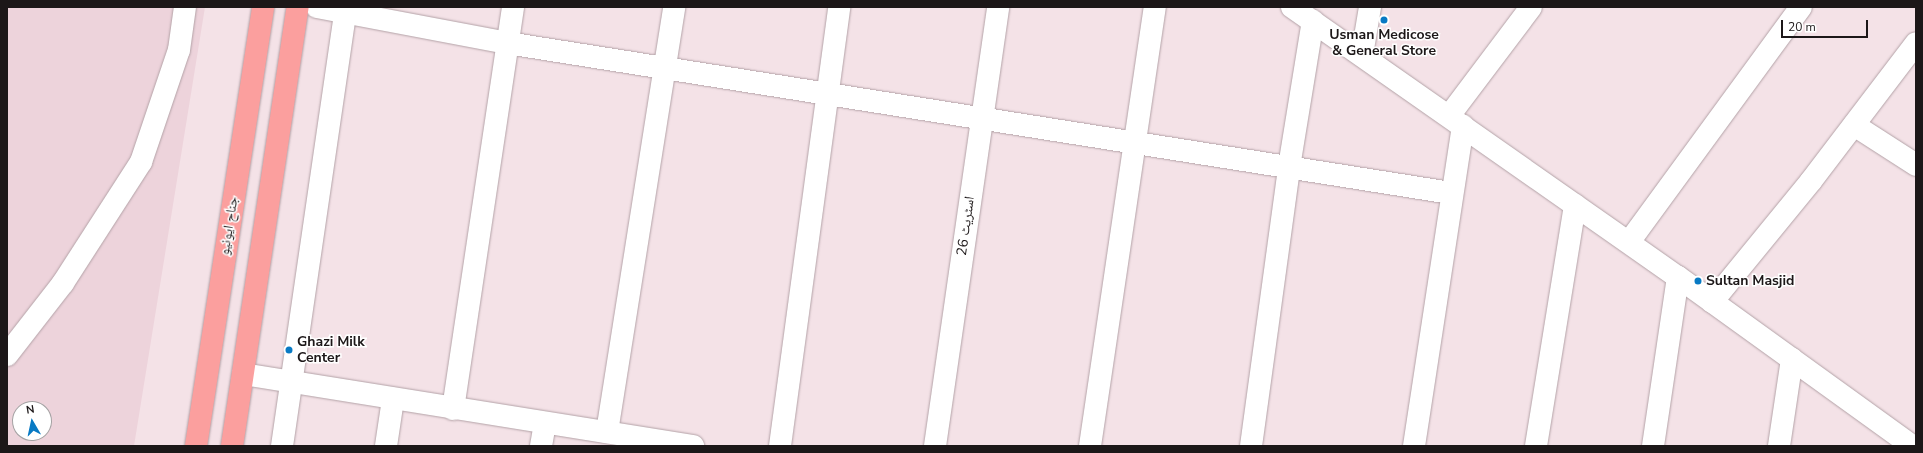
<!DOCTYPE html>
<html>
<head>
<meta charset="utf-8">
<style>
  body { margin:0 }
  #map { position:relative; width:1923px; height:453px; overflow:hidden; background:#f4e2e7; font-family:"Nunito Sans","Noto Naskh Arabic",sans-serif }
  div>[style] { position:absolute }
  .built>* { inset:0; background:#edd3db }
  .roads { filter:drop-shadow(0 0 1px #b3a2a7) drop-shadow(0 0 1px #b3a2a7) }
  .minor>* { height:22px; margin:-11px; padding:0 11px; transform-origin:11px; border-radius:11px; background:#fff }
  .highway>* { height:22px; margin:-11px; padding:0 11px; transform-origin:11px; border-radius:11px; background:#fb9f9e }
  .dots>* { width:11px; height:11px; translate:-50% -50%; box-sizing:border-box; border:2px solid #fff; border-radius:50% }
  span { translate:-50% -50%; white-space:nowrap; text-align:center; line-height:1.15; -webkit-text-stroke:3px #fff; paint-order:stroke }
  .poi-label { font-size:14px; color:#1c1718; font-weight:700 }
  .left { translate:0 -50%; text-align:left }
  .street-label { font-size:14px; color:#1c1718 }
  .frame { position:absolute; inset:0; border:8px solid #1c1718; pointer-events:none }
  .north { position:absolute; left:12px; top:401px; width:40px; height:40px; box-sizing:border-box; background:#fff; border:1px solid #a4a2a3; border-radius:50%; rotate:351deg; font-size:11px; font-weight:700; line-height:16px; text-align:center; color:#1c1718 }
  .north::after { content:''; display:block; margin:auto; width:14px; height:18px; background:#087ac4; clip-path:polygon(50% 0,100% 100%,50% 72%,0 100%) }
  .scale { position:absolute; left:1781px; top:20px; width:87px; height:18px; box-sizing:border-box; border:2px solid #1c1718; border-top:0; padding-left:5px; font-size:12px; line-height:14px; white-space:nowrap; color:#1c1718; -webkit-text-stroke:3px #fff; paint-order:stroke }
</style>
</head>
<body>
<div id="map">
  <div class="built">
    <i style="clip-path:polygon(evenodd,7px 7px,205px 7px,134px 446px,7px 446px,7px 7px,20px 409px,44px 409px,44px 433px,20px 433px,20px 409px)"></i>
  </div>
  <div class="roads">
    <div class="minor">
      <i style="left:317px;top:7px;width:193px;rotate:10.7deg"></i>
      <i style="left:507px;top:43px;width:956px;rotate:9.03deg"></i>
      <i style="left:1292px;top:7px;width:471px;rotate:35deg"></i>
      <i style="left:1678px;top:277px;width:289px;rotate:35.8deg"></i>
      <i style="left:1362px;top:55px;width:49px;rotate:-80.5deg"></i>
      <i style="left:1449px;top:116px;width:136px;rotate:-53deg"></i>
      <i style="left:1854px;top:125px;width:74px;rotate:32.8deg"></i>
      <i style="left:1629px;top:242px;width:291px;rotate:-53.8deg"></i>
      <i style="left:1712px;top:302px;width:156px;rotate:-50.7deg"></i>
      <i style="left:1811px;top:181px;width:173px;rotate:-52.7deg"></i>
      <i style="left:7px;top:355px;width:91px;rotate:-52.1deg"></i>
      <i style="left:63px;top:283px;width:144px;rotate:-57.2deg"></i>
      <i style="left:141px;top:162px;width:118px;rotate:-71.3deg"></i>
      <i style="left:179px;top:50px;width:43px;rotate:-82.1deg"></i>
      <i style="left:243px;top:374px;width:456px;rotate:9.1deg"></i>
      <i style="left:453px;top:409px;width:406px;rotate:-81.5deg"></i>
      <i style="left:607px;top:432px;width:430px;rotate:-81deg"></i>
      <i style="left:282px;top:446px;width:444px;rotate:-81.7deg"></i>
      <i style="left:386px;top:446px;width:48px;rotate:-81.5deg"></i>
      <i style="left:541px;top:446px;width:23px;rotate:-80deg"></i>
      <i style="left:780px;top:446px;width:443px;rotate:-82.3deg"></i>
      <i style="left:935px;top:446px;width:443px;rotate:-81.8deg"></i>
      <i style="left:1090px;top:446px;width:444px;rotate:-81.6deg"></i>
      <i style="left:1251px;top:446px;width:282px;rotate:-82.2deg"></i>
      <i style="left:1289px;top:167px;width:148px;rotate:-80.7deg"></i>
      <i style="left:1414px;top:446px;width:324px;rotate:-81.3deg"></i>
      <i style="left:1536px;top:446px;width:244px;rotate:-80.8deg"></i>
      <i style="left:1653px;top:446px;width:171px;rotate:-81.6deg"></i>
      <i style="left:1779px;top:446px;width:88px;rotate:-81.5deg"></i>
    </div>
    <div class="highway">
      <i style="left:196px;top:446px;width:444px;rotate:-81.3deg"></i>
      <i style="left:232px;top:446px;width:444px;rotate:-81.5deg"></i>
    </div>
  </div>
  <div class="dots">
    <i style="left:1384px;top:20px;background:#087ac4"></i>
    <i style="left:1698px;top:281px;background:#087ac4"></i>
    <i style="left:289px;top:350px;background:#087ac4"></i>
  </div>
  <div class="poi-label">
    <span style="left:1384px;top:43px">Usman Medicose<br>&amp; General Store</span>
    <span class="left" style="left:1706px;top:281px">Sultan Masjid</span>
    <span class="left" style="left:297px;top:350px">Ghazi Milk<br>Center</span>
  </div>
  <div class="street-label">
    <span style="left:229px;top:226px;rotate:-81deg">جناح ایونیو</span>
    <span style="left:966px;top:226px;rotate:-82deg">اسٹریٹ 26</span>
  </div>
  <div class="frame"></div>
  <div class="north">N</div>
  <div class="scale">20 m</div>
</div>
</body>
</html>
